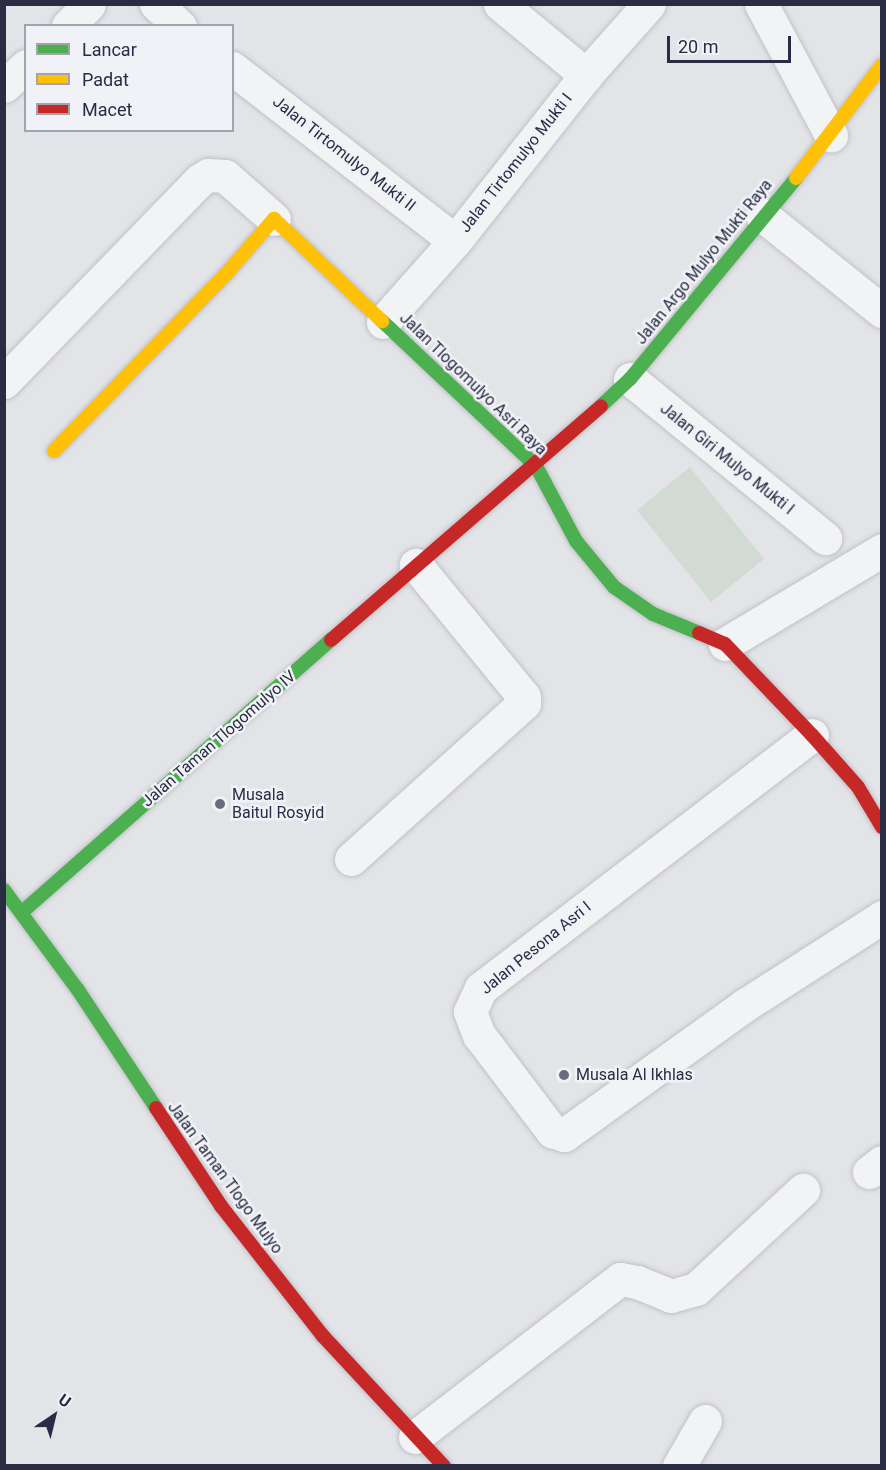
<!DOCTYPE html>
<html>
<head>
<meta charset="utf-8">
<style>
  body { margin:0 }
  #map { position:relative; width:886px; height:1470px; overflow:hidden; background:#e3e4e8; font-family:Roboto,sans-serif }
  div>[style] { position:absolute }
  .green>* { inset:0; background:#d1dbd3 }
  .roads { filter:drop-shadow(0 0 2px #c0c1c6) drop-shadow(0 0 2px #c0c1c6) }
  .street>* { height:33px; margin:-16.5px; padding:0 16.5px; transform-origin:16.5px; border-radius:16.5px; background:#f2f3f5 }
  .fast>* { height:14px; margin:-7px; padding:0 7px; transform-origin:7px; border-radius:7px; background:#4caf50 }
  .slow>* { height:14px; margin:-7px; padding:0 7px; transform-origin:7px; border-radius:7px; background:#ffc107 }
  .jam>* { height:14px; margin:-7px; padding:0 7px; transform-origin:7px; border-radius:7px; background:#c62828 }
  .dots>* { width:16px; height:16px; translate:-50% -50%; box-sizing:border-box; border:3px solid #f1f2f7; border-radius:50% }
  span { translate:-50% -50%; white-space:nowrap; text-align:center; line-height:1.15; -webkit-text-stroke:5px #f1f2f7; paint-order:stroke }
  .street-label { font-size:16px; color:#292c42 }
  .poi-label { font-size:16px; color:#292c42 }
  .left { translate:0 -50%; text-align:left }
  .frame { position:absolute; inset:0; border:6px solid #292c42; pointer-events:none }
  .legend { position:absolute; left:24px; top:24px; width:210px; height:108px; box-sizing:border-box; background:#f1f2f7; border:2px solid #a1a3af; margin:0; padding:8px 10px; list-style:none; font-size:18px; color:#292c42 }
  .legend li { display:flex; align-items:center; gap:12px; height:30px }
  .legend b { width:30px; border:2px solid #a1a3af }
  .north { position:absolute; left:24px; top:1386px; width:60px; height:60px; -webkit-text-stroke:4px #f1f2f7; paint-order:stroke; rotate:35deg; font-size:16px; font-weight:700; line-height:24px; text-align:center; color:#292c42 }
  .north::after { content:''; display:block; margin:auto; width:21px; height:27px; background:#292c42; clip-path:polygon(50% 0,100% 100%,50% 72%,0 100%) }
  .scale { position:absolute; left:667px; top:36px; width:124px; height:27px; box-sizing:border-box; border:3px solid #292c42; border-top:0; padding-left:8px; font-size:18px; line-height:21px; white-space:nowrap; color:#292c42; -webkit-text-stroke:4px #f1f2f7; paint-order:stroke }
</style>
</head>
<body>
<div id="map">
  <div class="green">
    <i style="clip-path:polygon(690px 467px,764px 559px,711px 602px,637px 510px)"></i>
  </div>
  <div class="roads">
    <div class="street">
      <i style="left:156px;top:4px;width:33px;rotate:43deg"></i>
      <i style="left:500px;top:4px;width:112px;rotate:39.5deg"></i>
      <i style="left:761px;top:4px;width:149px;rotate:61.9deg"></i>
      <i style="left:68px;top:26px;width:30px;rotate:-46deg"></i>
      <i style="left:232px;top:68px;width:282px;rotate:37.8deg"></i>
      <i style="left:4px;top:86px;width:30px;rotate:-42deg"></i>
      <i style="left:762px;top:215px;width:154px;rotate:38.7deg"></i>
      <i style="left:383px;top:322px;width:108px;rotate:-48.4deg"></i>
      <i style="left:455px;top:241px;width:211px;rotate:-51.7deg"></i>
      <i style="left:586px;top:75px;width:95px;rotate:-48.4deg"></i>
      <i style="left:630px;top:379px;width:252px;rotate:39.2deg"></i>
      <i style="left:4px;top:382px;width:281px;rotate:-45.9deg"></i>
      <i style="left:200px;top:180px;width:9px;rotate:-32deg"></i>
      <i style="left:208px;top:175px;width:17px;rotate:3deg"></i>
      <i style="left:225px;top:176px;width:65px;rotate:41.3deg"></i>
      <i style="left:725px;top:644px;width:183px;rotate:-30.9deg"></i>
      <i style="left:812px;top:735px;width:417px;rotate:142.6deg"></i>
      <i style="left:481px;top:988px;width:26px;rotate:115deg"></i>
      <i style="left:470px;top:1012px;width:25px;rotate:69deg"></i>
      <i style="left:479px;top:1035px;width:121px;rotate:52.8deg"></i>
      <i style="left:552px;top:1131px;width:13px;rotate:18deg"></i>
      <i style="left:564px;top:1135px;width:223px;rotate:-35.7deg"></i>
      <i style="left:745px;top:1005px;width:163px;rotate:-32.7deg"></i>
      <i style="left:351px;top:859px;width:233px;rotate:-42deg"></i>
      <i style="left:524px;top:703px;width:6px;rotate:-90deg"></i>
      <i style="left:524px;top:697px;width:171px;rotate:-129.3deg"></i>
      <i style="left:869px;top:1172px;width:16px;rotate:-38deg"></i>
      <i style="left:415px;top:1437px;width:259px;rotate:-37.6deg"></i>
      <i style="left:620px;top:1279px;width:17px;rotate:10deg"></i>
      <i style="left:637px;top:1282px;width:37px;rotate:22deg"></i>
      <i style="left:671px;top:1296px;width:26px;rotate:-16deg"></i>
      <i style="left:696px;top:1289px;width:146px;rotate:-42.8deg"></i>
      <i style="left:679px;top:1466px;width:52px;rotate:-60deg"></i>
    </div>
    <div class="fast">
      <i style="left:382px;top:321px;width:212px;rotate:43.3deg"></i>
      <i style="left:536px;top:466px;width:85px;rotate:61.9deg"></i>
      <i style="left:576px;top:541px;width:60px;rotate:50.4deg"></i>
      <i style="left:614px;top:587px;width:47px;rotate:34.7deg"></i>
      <i style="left:653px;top:614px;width:50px;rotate:22.4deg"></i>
      <i style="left:601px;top:406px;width:40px;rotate:-43deg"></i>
      <i style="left:630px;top:379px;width:261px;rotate:-50.4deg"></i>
      <i style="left:4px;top:890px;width:124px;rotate:53.5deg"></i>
      <i style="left:78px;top:990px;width:141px;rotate:56.5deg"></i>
      <i style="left:22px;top:912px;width:412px;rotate:-41.4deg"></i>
    </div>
    <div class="slow">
      <i style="left:796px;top:178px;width:142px;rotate:-52.7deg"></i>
      <i style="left:54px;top:451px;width:248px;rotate:-45.8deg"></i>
      <i style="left:227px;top:273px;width:72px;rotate:-49deg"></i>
      <i style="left:274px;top:219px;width:149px;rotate:43.4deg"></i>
    </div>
    <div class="jam">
      <i style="left:699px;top:633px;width:28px;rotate:23deg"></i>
      <i style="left:725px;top:644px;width:126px;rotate:46.3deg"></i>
      <i style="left:812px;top:735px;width:69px;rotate:48.5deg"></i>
      <i style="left:858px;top:787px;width:47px;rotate:59deg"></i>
      <i style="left:331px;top:640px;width:357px;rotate:-40.9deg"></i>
      <i style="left:156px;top:1108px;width:118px;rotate:56.4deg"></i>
      <i style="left:221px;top:1206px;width:165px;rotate:51.9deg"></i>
      <i style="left:323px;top:1336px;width:178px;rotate:47.1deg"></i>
    </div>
  </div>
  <div class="dots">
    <i style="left:220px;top:804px;background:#6a6c7c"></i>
    <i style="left:564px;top:1075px;background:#6a6c7c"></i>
  </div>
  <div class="street-label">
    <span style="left:344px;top:154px;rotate:38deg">Jalan Tirtomulyo Mukti II</span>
    <span style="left:516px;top:163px;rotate:-52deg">Jalan Tirtomulyo Mukti I</span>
    <span style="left:704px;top:262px;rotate:-51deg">Jalan Argo Mulyo Mukti Raya</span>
    <span style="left:473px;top:384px;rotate:44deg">Jalan Tlogomulyo Asri Raya</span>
    <span style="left:727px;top:459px;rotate:39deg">Jalan Giri Mulyo Mukti I</span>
    <span style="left:219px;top:739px;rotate:-41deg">Jalan Taman Tlogomulyo IV</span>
    <span style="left:536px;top:948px;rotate:-39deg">Jalan Pesona Asri I</span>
    <span style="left:225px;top:1178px;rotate:54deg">Jalan Taman Tlogo Mulyo</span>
  </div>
  <div class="poi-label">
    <span class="left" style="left:232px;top:804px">Musala<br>Baitul Rosyid</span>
    <span class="left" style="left:576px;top:1075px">Musala Al Ikhlas</span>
  </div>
  <div class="frame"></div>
  <ul class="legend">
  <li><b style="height:8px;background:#4caf50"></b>Lancar</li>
  <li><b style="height:8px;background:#ffc107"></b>Padat</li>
  <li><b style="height:8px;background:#c62828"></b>Macet</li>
  </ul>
  <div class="north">U</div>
  <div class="scale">20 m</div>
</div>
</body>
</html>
